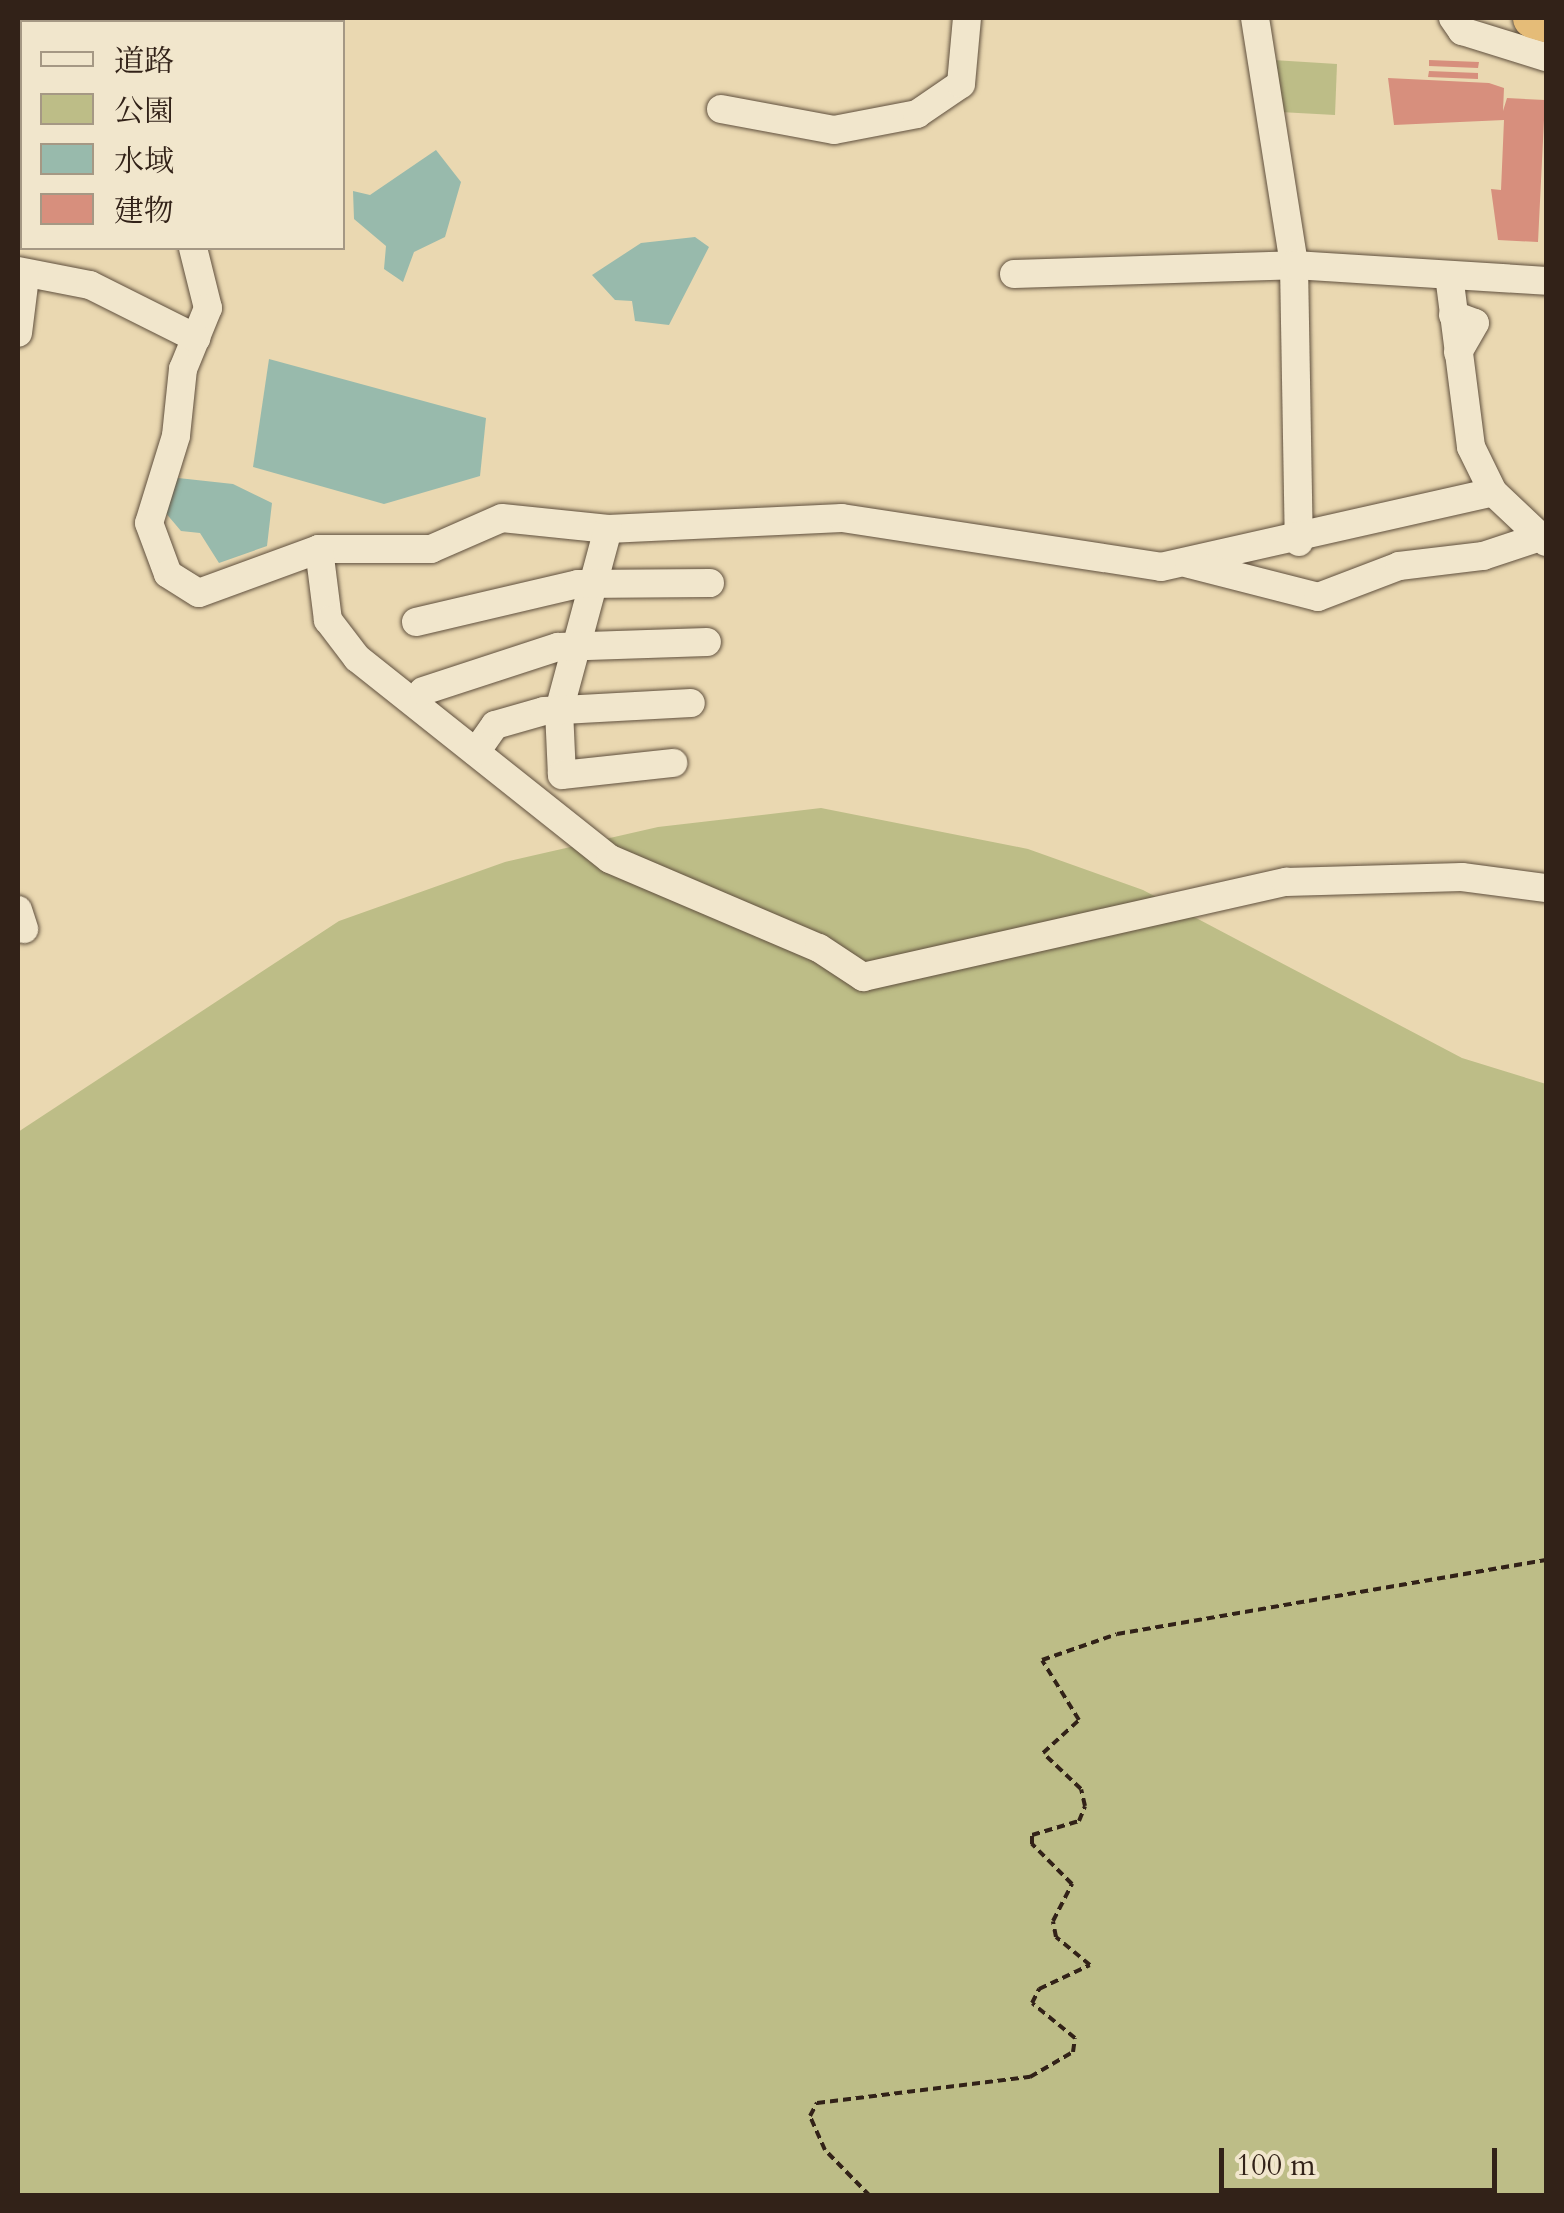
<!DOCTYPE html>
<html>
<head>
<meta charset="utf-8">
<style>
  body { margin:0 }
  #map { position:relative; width:1564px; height:2213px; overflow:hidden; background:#ead8b1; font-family:Cardo,"Noto Serif JP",serif }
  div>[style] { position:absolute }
  .green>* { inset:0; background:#bdbd87 }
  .water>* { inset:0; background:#98baac }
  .building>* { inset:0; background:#d78f7d }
  .path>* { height:4px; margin-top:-2px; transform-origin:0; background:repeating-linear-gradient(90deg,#322218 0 8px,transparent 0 13px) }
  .roads { filter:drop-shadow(0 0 2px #60503e) drop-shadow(0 0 2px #60503e) }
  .minor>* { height:28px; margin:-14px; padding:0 14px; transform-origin:14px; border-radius:14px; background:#f1e6cc }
  .highway>* { height:40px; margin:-20px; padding:0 20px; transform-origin:20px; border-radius:20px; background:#e5bc78 }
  span { translate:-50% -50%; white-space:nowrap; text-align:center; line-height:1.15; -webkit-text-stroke:9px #f1e6cc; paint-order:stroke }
  .frame { position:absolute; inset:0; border:20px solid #322218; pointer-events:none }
  .legend { position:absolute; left:20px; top:20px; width:325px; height:230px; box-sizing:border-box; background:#f1e6cc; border:2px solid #a59884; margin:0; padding:12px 18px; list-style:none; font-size:30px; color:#322218 }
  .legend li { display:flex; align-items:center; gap:20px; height:50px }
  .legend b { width:50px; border:2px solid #a59884 }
  .scale { position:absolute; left:1219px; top:2148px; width:278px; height:45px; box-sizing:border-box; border:5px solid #322218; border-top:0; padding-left:12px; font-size:30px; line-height:35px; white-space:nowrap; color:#322218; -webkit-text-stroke:8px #f1e6cc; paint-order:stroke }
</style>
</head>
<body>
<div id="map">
  <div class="green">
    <i style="clip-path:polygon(1273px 60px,1337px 64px,1335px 115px,1280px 112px)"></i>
    <i style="clip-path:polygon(821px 808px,1028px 849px,1143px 890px,1462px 1058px,1546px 1084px,1546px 2195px,18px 2195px,18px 1132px,339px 921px,505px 862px,658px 827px)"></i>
  </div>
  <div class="water">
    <i style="clip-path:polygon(436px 150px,461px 182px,445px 237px,414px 252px,403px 282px,384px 269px,386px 246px,354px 219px,353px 191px,370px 195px)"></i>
    <i style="clip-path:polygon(695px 237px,709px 247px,669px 325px,635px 321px,632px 301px,615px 300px,592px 275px,641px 243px)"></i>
    <i style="clip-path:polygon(269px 359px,486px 418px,480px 476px,384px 504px,253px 467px)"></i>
    <i style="clip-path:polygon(169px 477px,233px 484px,272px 503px,267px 546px,219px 563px,200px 533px,181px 531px,159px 505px)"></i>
  </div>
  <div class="building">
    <i style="clip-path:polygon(1429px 60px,1479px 62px,1478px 68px,1429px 66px)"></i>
    <i style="clip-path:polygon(1429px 71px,1478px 73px,1478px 79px,1428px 77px)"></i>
    <i style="clip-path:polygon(1388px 78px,1489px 83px,1504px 88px,1503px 111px,1507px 98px,1545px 100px,1538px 242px,1498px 240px,1491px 189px,1501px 190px,1504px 120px,1394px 125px)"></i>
  </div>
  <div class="path">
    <i style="left:870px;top:2196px;width:64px;rotate:-134.4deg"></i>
    <i style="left:825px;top:2150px;width:37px;rotate:-114deg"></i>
    <i style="left:810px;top:2116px;width:15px;rotate:-62deg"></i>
    <i style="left:817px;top:2103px;width:215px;rotate:-7deg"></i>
    <i style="left:1030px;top:2077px;width:50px;rotate:-30.2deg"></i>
    <i style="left:1073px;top:2052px;width:14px;rotate:-82deg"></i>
    <i style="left:1075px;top:2038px;width:55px;rotate:-140.9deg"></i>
    <i style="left:1032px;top:2003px;width:16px;rotate:-63deg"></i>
    <i style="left:1039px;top:1989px;width:56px;rotate:-25.2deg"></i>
    <i style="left:1090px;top:1965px;width:44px;rotate:-140.5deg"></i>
    <i style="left:1056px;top:1937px;width:16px;rotate:-101deg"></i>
    <i style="left:1053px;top:1921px;width:42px;rotate:-62.8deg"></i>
    <i style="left:1072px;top:1884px;width:57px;rotate:-135deg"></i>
    <i style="left:1032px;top:1844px;width:9px;rotate:-90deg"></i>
    <i style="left:1032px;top:1835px;width:49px;rotate:-16.6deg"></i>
    <i style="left:1079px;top:1821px;width:16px;rotate:-68deg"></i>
    <i style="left:1085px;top:1806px;width:17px;rotate:-103deg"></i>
    <i style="left:1081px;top:1789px;width:52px;rotate:-136.5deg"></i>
    <i style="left:1043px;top:1753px;width:49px;rotate:-42.5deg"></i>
    <i style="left:1079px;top:1720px;width:70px;rotate:-121.7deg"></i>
    <i style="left:1042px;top:1660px;width:79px;rotate:-19.1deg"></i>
    <i style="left:1117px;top:1634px;width:435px;rotate:-9.8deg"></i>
  </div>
  <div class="roads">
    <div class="minor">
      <i style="left:1255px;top:18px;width:250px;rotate:81deg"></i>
      <i style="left:1294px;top:265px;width:277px;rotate:89deg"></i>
      <i style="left:1453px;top:18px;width:16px;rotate:55deg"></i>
      <i style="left:1462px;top:31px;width:88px;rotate:17.2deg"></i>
      <i style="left:18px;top:28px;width:21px;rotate:90deg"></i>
      <i style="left:721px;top:109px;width:115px;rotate:10.5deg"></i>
      <i style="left:834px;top:130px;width:85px;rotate:-10.9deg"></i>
      <i style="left:917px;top:114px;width:53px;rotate:-34.3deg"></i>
      <i style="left:961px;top:84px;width:66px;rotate:-84.8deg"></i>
      <i style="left:193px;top:248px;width:62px;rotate:76deg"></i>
      <i style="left:208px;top:308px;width:66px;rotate:112.3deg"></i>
      <i style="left:183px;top:369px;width:67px;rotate:96deg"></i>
      <i style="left:176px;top:436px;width:91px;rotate:107.2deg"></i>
      <i style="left:149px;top:523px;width:54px;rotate:69.6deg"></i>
      <i style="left:168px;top:574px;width:36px;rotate:32deg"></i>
      <i style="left:199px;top:593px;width:128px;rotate:-20.1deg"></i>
      <i style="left:319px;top:549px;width:112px"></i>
      <i style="left:431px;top:549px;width:77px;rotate:-23.6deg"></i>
      <i style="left:502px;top:518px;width:107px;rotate:5.9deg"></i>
      <i style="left:608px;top:529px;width:234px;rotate:-2.7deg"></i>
      <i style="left:842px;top:518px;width:323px;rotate:8.7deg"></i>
      <i style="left:1161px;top:567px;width:340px;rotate:-12.7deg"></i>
      <i style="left:1493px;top:492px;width:73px;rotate:43.3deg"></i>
      <i style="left:18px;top:271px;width:73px;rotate:11deg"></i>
      <i style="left:90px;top:285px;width:119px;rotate:26.6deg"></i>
      <i style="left:1014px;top:274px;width:280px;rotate:-1.8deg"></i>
      <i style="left:1294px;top:265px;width:253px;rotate:3.6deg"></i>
      <i style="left:1449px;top:275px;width:173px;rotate:82.7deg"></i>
      <i style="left:1471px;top:447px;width:50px;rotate:63.9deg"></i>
      <i style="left:1453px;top:315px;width:23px;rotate:20deg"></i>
      <i style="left:1475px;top:323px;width:34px;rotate:120deg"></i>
      <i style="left:18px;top:333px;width:56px;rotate:-82.9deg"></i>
      <i style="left:608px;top:529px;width:188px;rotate:105.1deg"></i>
      <i style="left:559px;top:710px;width:65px;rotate:87.4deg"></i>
      <i style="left:562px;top:775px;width:112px;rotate:-6.2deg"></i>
      <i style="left:319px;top:549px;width:72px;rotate:82.8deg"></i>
      <i style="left:328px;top:620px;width:48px;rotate:52.7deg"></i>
      <i style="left:357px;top:658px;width:323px;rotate:38.5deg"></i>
      <i style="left:610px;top:859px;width:227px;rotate:23.1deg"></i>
      <i style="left:819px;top:948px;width:53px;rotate:33.4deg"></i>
      <i style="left:863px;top:977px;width:434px;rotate:-12.7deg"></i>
      <i style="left:1286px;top:882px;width:176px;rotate:-1.6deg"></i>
      <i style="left:1462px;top:877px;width:85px;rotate:7.5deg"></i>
      <i style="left:1189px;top:564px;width:133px;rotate:14.3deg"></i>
      <i style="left:1318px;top:597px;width:87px;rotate:-20.9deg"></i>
      <i style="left:1399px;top:566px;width:85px;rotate:-6.8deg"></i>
      <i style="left:1483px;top:556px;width:66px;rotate:-18.4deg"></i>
      <i style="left:416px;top:622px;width:166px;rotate:-13.2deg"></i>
      <i style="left:578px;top:584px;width:132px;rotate:-0.4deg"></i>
      <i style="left:423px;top:691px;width:142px;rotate:-18.1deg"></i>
      <i style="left:558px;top:647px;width:149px;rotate:-1.9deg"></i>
      <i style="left:476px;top:752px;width:33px;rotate:-55deg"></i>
      <i style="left:495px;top:725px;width:51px;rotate:-15.9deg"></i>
      <i style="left:544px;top:711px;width:147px;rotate:-3.1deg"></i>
      <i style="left:18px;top:910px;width:20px;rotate:72deg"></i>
    </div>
    <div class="highway">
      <i style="left:1533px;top:18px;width:14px;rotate:17deg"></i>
    </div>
  </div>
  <div class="frame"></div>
  <ul class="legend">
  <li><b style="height:12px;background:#f1e6cc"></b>道路</li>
  <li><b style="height:28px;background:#bdbd87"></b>公園</li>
  <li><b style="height:28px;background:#98baac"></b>水域</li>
  <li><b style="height:28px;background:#d78f7d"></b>建物</li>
  </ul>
  <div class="scale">100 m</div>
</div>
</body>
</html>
